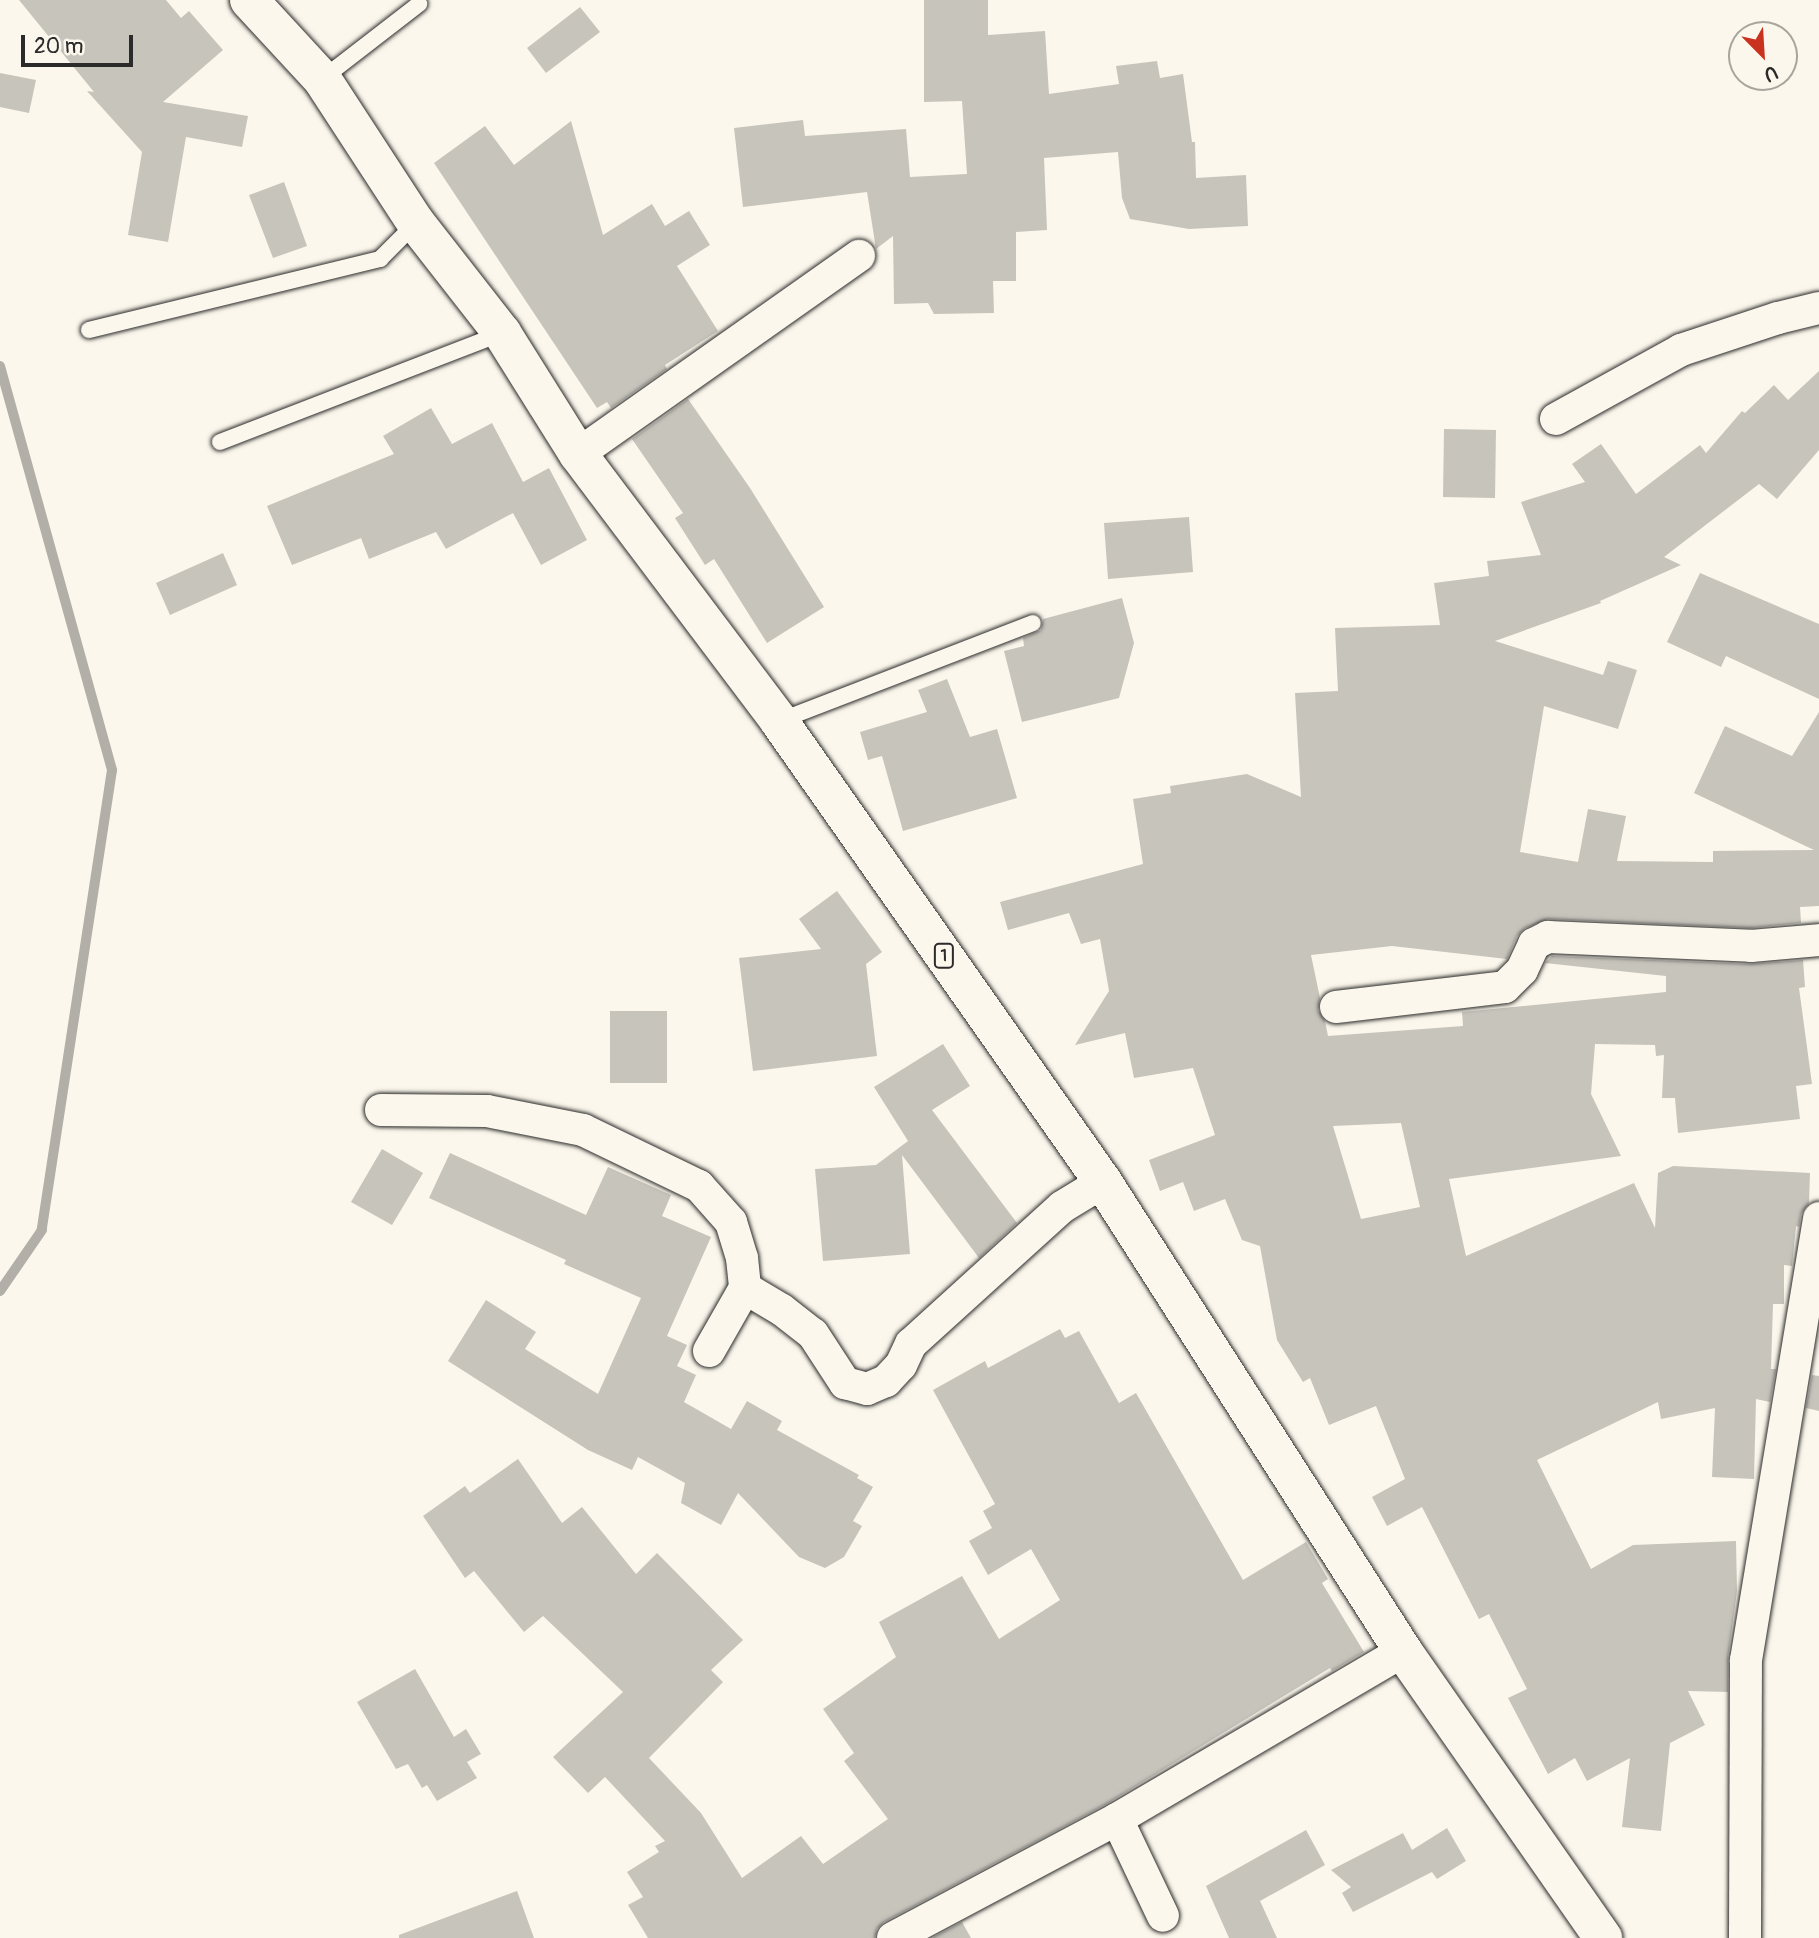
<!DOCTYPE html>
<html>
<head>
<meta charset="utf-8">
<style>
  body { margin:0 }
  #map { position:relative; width:1819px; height:1938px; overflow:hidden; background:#fbf7ec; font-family:Pangolin,sans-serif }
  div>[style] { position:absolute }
  .stream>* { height:10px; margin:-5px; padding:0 5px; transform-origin:5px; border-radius:5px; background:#b1afa7 }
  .building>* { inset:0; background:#c7c4bc }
  .roads { filter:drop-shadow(0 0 2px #2b2b2b) drop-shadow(0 0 2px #2b2b2b) }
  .service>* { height:16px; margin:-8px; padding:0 8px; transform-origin:8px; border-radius:8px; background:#fbf7ec }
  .minor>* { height:32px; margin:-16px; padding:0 16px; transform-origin:16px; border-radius:16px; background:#fbf7ec }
  .trunk>* { height:38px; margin:-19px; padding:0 19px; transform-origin:19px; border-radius:19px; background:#fbf7ec }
  span { translate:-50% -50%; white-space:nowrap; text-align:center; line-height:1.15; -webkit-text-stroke:7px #fbf7ec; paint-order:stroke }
  .shield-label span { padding:2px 5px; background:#fbf7ec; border:2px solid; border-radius:5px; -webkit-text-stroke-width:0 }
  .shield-label { font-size:16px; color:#2b2b2b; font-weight:700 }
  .north { position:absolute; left:1728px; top:21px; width:70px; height:70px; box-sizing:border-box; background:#fbf7ec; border:2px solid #a8a59f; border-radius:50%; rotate:156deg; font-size:19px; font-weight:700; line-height:28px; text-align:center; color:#2b2b2b }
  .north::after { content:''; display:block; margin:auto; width:24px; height:32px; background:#c8321e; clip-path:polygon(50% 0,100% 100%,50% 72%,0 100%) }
  .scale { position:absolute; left:21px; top:35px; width:112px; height:32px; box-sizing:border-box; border:4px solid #2b2b2b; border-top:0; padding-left:9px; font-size:21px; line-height:24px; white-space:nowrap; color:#2b2b2b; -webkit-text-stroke:5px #fbf7ec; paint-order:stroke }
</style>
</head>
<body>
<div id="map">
  <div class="stream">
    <i style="left:0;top:366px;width:419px;rotate:74.5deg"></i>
    <i style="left:112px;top:770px;width:465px;rotate:98.7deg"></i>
    <i style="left:42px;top:1230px;width:74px;rotate:124.5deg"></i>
  </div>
  <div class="building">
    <i style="clip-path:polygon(19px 0,166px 0,181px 18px,189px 11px,223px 50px,163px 102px,248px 116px,242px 147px,186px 137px,168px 242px,128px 235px,142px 152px,87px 91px,94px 92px)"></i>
    <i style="clip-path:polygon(924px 0,988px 0,988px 35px,1045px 31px,1049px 94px,1119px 84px,1116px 66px,1157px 61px,1160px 78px,1183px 74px,1192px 142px,1195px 142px,1196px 178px,1246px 175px,1248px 226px,1189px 229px,1130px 219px,1122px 198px,1118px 152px,1044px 158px,1047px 230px,1016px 232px,1016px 281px,993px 281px,994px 313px,934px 314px,928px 303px,894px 304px,893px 236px,876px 249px,867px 192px,743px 207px,734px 128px,803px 120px,805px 136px,906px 129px,910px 177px,967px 174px,962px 101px,924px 102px)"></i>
    <i style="clip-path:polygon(580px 7px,600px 32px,546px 73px,527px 48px)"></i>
    <i style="clip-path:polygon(0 73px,36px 80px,29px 113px,0 107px)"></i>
    <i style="clip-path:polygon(571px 121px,603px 235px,652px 204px,665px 226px,689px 211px,710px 245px,677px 266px,718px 331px,665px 365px,667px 369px,611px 408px,607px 402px,597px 408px,434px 163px,485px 126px,514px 165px)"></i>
    <i style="clip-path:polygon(284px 182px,307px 246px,273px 258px,249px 195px)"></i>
    <i style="clip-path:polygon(evenodd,1819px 371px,1819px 450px,1777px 499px,1759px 484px,1664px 557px,1681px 565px,1600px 601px,1601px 603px,1495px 641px,1603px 675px,1608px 661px,1637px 670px,1618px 729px,1544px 706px,1520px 852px,1578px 862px,1588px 809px,1626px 816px,1617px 861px,1713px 862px,1713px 851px,1814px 850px,1694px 793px,1725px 726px,1792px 756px,1819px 712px,1819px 906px,1800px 907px,1801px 923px,1751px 928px,1548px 919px,1525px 928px,1517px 936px,1507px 959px,1392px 946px,1311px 955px,1320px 998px,1318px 1010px,1325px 1021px,1328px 1036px,1463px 1026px,1462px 1012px,1666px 992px,1666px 976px,1545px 963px,1552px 956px,1750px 964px,1803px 960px,1805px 987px,1799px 988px,1812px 1084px,1796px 1086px,1800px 1119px,1678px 1133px,1675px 1098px,1662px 1098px,1664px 1055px,1656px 1056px,1655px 1045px,1595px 1044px,1591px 1094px,1621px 1156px,1449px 1179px,1466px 1256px,1634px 1183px,1655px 1228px,1658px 1173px,1673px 1166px,1810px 1173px,1809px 1203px,1801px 1214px,1799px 1227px,1796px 1226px,1792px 1266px,1784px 1265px,1784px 1304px,1773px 1304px,1771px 1369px,1776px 1369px,1770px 1402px,1756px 1399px,1754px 1479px,1712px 1477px,1715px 1408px,1661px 1419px,1658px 1402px,1537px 1460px,1591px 1569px,1633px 1545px,1736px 1541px,1737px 1591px,1728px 1657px,1728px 1692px,1688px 1691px,1705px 1725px,1670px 1743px,1661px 1831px,1622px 1827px,1630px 1758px,1587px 1781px,1575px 1758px,1548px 1774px,1508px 1698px,1527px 1689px,1489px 1614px,1479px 1619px,1422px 1507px,1387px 1526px,1372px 1497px,1405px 1479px,1376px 1406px,1329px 1425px,1310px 1378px,1303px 1382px,1277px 1340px,1260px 1246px,1242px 1240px,1225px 1199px,1194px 1211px,1183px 1182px,1160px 1191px,1149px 1160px,1215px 1135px,1193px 1068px,1134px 1078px,1125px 1033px,1075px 1045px,1109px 991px,1100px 939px,1081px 944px,1069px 913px,1008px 930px,1000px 902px,1143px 864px,1133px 799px,1171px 793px,1170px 786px,1247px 774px,1301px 797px,1295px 693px,1338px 691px,1335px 628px,1440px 625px,1434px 583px,1489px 576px,1487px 561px,1541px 555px,1521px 502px,1585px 482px,1572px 464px,1601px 444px,1636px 494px,1700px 445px,1706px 453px,1742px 411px,1745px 413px,1774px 385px,1788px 400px,1819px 371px,1401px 1123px,1420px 1207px,1361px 1219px,1333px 1126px,1401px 1123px)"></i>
    <i style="clip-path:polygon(688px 399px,750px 488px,824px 607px,767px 643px,714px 559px,705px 565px,675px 518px,683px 513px,632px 439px)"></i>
    <i style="clip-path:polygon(431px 408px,452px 444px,492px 423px,523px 482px,549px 468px,587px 540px,541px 565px,513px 513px,446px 549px,436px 532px,369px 559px,361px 538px,292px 565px,267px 506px,394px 454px,383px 436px)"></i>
    <i style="clip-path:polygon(1444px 429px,1496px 430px,1495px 498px,1443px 497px)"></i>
    <i style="clip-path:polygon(1189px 517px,1193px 572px,1108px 579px,1104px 523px)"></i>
    <i style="clip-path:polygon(223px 553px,237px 585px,170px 615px,156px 583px)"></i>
    <i style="clip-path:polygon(1700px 573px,1819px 624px,1819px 699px,1726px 656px,1721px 667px,1667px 642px)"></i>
    <i style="clip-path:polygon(1122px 598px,1134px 643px,1119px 698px,1022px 722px,1004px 651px,1024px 646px,1023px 638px,1041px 630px,1043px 619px)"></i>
    <i style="clip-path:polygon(947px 679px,970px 737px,997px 729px,1017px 798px,903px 831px,882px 756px,868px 760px,860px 732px,927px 712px,918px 690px)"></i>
    <i style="clip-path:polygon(837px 891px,882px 952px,866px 964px,877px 1056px,753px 1071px,739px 958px,821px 949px,799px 919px)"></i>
    <i style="clip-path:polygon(610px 1011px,667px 1011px,667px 1083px,610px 1083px)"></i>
    <i style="clip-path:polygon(943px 1044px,970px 1086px,932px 1110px,1017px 1223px,979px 1258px,902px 1155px,910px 1254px,823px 1261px,815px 1169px,876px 1165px,908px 1141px,874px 1087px)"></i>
    <i style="clip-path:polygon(382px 1149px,423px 1173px,392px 1225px,351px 1202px)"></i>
    <i style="clip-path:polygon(450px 1153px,586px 1215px,608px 1167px,671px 1195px,662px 1216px,711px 1237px,667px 1336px,687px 1345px,677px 1366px,696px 1375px,684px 1402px,731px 1429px,747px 1401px,782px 1421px,777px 1430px,859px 1475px,857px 1478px,873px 1487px,853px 1521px,862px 1526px,844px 1557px,825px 1568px,799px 1557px,738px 1493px,721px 1525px,681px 1503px,685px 1483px,638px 1457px,632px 1470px,588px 1450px,448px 1361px,486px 1300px,536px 1332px,525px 1349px,598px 1394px,641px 1298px,564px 1264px,566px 1260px,429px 1198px)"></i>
    <i style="clip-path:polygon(1060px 1329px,1065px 1338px,1079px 1331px,1119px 1403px,1136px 1393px,1243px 1580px,1306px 1542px,1328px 1579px,1322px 1583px,1364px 1652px,1332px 1671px,1330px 1668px,1108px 1803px,884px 1922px,877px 1929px,875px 1938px,648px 1938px,628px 1905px,643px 1897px,627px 1872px,659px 1852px,655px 1846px,665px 1841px,605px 1777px,588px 1793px,553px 1757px,623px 1692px,543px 1616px,524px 1632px,474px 1571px,465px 1578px,423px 1516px,465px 1486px,470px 1493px,518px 1459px,562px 1523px,582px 1507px,636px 1574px,657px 1553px,743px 1640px,711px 1670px,723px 1682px,649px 1758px,701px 1813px,742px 1878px,801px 1836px,823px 1864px,888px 1819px,844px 1761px,854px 1753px,823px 1709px,896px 1657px,879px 1622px,962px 1576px,999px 1639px,1060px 1600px,1031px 1549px,988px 1575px,969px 1541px,992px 1528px,983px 1511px,995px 1504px,933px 1390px,985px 1361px,988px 1368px)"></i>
    <i style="clip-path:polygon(1812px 1375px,1819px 1376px,1819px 1411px,1806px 1408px)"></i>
    <i style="clip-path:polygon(415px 1669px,454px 1737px,466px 1729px,481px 1754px,467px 1762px,477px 1778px,437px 1801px,427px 1785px,422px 1788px,408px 1764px,396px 1769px,357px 1702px)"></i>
    <i style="clip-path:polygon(1447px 1828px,1466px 1861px,1437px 1879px,1432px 1872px,1353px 1912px,1342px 1893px,1351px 1887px,1331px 1870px,1403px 1833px,1412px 1850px)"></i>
    <i style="clip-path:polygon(1306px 1830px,1325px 1865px,1260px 1901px,1277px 1938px,1229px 1938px,1206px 1886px)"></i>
    <i style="clip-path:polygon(517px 1891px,534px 1938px,399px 1938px,399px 1935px)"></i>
    <i style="clip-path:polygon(962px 1922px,971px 1938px,932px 1938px)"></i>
  </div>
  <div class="roads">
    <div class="service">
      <i style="left:322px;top:79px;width:123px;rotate:-37.7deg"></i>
      <i style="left:89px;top:330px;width:300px;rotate:-13.7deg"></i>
      <i style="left:380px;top:259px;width:51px;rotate:-45deg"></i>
      <i style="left:220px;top:442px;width:302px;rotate:-21.1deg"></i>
      <i style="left:779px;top:721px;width:272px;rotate:-21.1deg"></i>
    </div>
    <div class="minor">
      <i style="left:1556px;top:419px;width:143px;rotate:-28.9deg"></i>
      <i style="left:1681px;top:350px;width:102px;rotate:-18.3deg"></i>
      <i style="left:1778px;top:318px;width:42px;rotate:-13.7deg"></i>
      <i style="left:578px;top:454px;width:344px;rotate:-35.2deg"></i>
      <i style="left:1336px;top:1007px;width:170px;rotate:-6.7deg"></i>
      <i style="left:1505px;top:987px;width:24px;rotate:-45deg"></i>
      <i style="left:1522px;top:970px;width:29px;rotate:-65deg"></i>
      <i style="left:1534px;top:944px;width:16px;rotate:-27deg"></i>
      <i style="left:1548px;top:937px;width:203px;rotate:2.5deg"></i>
      <i style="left:1751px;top:946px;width:68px;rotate:-5deg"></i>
      <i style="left:381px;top:1110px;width:106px;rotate:0.5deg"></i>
      <i style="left:487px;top:1111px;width:98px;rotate:11.2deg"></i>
      <i style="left:583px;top:1130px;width:129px;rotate:25.8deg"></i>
      <i style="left:699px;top:1186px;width:48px;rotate:48.4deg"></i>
      <i style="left:731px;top:1222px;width:38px;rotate:73deg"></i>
      <i style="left:742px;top:1258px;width:30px;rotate:84deg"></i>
      <i style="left:709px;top:1351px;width:73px;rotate:-60.3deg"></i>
      <i style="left:745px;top:1288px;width:43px;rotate:30.7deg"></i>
      <i style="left:782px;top:1310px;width:39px;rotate:38deg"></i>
      <i style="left:813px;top:1334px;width:59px;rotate:56.9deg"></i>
      <i style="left:845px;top:1383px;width:23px;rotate:15deg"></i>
      <i style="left:867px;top:1389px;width:21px;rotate:-23deg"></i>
      <i style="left:886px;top:1381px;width:22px;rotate:-47deg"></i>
      <i style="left:901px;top:1365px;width:23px;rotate:-65deg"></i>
      <i style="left:911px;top:1344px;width:204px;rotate:-42.2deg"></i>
      <i style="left:1062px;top:1207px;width:48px;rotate:-31.4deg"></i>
      <i style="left:1117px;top:1819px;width:107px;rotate:64.6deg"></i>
      <i style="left:893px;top:1938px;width:254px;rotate:-28deg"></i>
      <i style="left:1117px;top:1819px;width:332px;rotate:-30.4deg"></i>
      <i style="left:1745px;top:1938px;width:278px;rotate:-89.8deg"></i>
      <i style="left:1746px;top:1660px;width:448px;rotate:-80.6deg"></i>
    </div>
    <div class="trunk">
      <i style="left:249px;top:0;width:108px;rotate:47.3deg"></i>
      <i style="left:322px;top:79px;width:172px;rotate:56.9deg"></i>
      <i style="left:416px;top:223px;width:140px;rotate:52deg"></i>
      <i style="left:502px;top:333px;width:143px;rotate:57.9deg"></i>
      <i style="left:578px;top:454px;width:334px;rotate:53deg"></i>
      <i style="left:779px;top:721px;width:563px;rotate:54.9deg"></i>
      <i style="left:1103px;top:1182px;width:557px;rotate:57.39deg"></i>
      <i style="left:1403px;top:1651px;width:350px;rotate:55.1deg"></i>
    </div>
  </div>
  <div class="shield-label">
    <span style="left:944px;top:956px">1</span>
  </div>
  <div class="north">U</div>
  <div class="scale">20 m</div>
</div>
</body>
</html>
